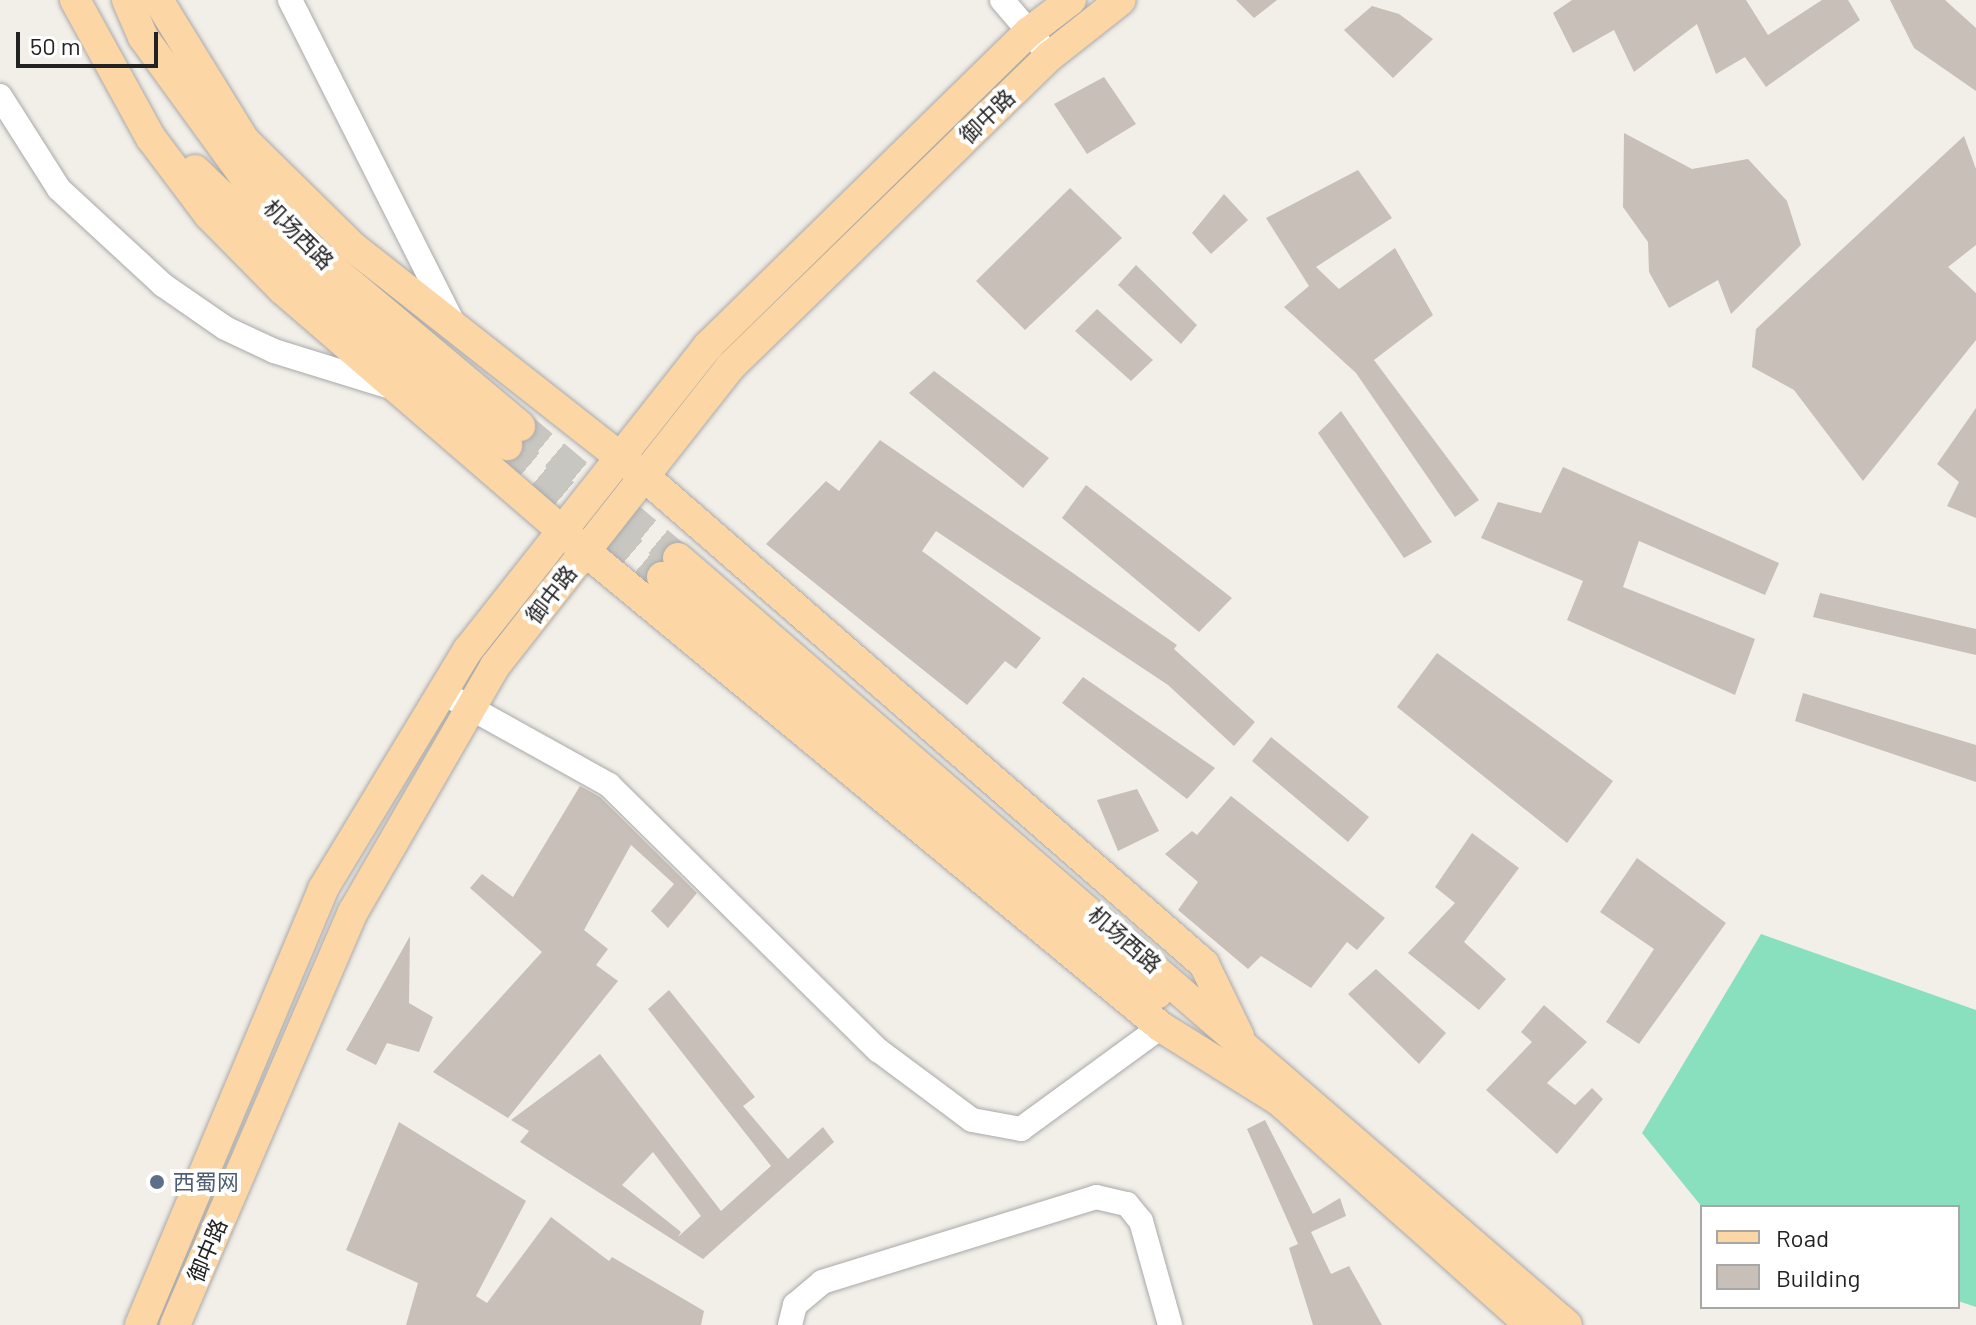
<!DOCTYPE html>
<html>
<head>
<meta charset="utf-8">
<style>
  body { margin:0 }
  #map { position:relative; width:1976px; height:1325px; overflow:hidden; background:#f2efe9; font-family:Barlow,"Noto Sans SC",sans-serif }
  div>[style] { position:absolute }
  .pitch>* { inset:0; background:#88e0be }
  .building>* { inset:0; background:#c7bfb8 }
  .major-tunnel>* { height:30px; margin-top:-15px; transform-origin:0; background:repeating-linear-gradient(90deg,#c8c6c1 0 30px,transparent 0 45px) }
  .roads { filter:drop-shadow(0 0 2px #a9a9a9) drop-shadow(0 0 2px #a9a9a9) }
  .minor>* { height:24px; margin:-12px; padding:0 12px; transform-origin:12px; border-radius:12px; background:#fff }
  .major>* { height:30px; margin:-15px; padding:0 15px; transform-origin:15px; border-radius:15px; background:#fcd6a4 }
  .dots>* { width:22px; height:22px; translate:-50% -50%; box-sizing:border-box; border:4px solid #fff; border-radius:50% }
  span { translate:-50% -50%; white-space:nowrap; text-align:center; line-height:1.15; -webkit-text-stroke:8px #fff; paint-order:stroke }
  .street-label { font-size:22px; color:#222 }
  .service-label { font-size:22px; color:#4e5e75 }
  .left { translate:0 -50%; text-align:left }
  .legend { position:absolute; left:1700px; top:1205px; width:260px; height:104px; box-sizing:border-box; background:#fff; border:2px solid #a7a7a7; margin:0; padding:10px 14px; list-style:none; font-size:24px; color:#222 }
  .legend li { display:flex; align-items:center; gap:16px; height:40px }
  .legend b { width:40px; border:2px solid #a7a7a7 }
  .scale { position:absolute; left:16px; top:32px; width:142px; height:36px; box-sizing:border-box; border:4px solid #222; border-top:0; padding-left:10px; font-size:24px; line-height:28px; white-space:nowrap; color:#222; -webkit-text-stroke:6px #fff; paint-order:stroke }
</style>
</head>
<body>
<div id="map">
  <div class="pitch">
    <i style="clip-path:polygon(1761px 934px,1976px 1010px,1976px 1307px,1958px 1301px,1958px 1207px,1702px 1207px,1642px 1133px)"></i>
  </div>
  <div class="building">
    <i style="clip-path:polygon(1236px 0,1277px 0,1254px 18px)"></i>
    <i style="clip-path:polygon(1572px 0,1746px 0,1768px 35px,1822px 0,1848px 0,1860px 20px,1766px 87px,1745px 57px,1716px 74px,1697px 24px,1634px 72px,1614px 30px,1573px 53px,1553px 13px)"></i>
    <i style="clip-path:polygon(1890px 0,1945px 0,1976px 28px,1976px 91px,1914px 48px)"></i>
    <i style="clip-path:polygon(1372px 6px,1399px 14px,1433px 39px,1393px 78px,1344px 30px)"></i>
    <i style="clip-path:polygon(1104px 77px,1136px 124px,1087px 154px,1054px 104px)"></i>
    <i style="clip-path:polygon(1624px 133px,1692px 169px,1748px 159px,1787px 201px,1801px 245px,1731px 314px,1718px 280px,1669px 308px,1649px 272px,1648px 242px,1623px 207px)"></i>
    <i style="clip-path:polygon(1964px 136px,1976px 169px,1976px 245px,1948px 267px,1976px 293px,1976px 340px,1863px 481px,1794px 390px,1752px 367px,1756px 329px)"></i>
    <i style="clip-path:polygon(1358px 170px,1392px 218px,1316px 267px,1339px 289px,1395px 248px,1433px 315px,1374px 360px,1479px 500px,1455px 517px,1356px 373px,1284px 307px,1309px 286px,1266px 218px)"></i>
    <i style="clip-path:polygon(1070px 188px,1122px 238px,1025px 330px,976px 281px)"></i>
    <i style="clip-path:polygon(1224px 194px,1248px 220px,1211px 254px,1192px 233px)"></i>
    <i style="clip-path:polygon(1136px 265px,1197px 325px,1181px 344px,1118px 285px)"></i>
    <i style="clip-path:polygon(1097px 309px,1153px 360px,1131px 381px,1075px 331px)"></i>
    <i style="clip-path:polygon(934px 371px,1049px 458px,1023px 488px,909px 393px)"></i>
    <i style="clip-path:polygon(1976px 408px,1976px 518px,1947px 506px,1959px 482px,1937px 464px)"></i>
    <i style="clip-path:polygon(1341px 411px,1432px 542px,1404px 558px,1318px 433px)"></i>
    <i style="clip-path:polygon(880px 440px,1177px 645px,1174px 649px,1255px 722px,1234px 746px,1168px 685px,936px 531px,922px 551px,1041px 638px,1016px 669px,1005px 661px,967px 705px,766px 544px,826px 481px,839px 491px)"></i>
    <i style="clip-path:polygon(1563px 467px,1779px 563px,1765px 595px,1639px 541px,1623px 587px,1755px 639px,1735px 695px,1567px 620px,1583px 581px,1481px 538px,1498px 502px,1541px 513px)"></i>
    <i style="clip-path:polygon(1086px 485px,1232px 598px,1199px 632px,1062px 518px)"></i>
    <i style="clip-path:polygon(1820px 593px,1976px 629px,1976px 655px,1813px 617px)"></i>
    <i style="clip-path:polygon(1437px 653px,1613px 781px,1567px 843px,1397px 707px)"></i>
    <i style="clip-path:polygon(1083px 677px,1215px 768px,1187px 799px,1062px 703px)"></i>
    <i style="clip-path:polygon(1803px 693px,1976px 745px,1976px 782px,1795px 721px)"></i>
    <i style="clip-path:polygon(1271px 737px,1369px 817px,1348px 842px,1252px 761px)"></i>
    <i style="clip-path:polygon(580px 786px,600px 797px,697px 893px,668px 928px,651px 911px,674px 884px,631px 845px,584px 930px,608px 949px,596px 965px,618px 981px,508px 1118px,433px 1072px,542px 952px,470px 888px,482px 874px,513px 897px)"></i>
    <i style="clip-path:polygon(1137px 789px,1159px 831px,1118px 851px,1097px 800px)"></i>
    <i style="clip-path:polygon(1231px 796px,1385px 918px,1357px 950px,1347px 942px,1311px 988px,1261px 956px,1248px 969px,1178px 910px,1198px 882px,1165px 854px,1192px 831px,1197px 835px)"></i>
    <i style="clip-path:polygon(1472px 833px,1519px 868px,1464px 942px,1506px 979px,1479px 1010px,1408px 953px,1455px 903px,1435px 887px)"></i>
    <i style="clip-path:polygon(1637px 858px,1726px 923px,1639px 1044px,1606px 1022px,1654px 949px,1600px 912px)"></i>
    <i style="clip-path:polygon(410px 936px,409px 1003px,433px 1017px,419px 1052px,387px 1043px,376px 1065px,346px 1050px)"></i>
    <i style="clip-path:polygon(1376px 969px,1446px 1033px,1419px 1064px,1348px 994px)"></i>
    <i style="clip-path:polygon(evenodd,669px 990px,755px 1097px,743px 1106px,788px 1159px,823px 1127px,834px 1142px,703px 1259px,520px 1142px,529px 1131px,511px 1120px,600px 1054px,721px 1211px,771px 1166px,648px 1009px,669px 990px,653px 1152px,701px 1216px,678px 1237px,681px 1232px,622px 1185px,653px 1152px)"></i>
    <i style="clip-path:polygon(1544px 1005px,1587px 1042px,1547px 1083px,1575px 1105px,1592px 1088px,1603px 1099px,1557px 1154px,1486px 1090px,1532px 1042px,1521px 1032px)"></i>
    <i style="clip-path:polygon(1265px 1120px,1313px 1214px,1340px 1198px,1346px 1216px,1311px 1232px,1331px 1274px,1349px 1266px,1382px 1325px,1313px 1325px,1289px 1248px,1298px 1244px,1247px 1129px)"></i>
    <i style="clip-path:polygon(399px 1122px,526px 1201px,476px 1296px,487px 1303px,551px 1217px,609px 1261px,612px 1257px,704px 1311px,701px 1325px,406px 1325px,418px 1283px,346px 1250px)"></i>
  </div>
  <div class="major-tunnel">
    <i style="left:520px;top:426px;width:206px;rotate:39.9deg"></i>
    <i style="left:507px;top:445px;width:204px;rotate:40.4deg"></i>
  </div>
  <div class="roads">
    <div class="minor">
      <i style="left:290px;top:0;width:362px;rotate:63.2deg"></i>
      <i style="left:1002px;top:0;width:74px;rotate:49.4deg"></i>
      <i style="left:0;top:96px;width:110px;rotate:57.6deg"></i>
      <i style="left:59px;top:189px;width:142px;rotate:42.7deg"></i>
      <i style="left:163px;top:285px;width:75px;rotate:34.7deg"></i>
      <i style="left:225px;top:328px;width:54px;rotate:25.1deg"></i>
      <i style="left:274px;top:351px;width:129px;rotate:17.2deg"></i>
      <i style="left:444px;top:693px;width:189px;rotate:29.1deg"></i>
      <i style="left:609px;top:785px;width:378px;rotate:44.6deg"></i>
      <i style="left:878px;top:1050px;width:117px;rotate:36.7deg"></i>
      <i style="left:972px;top:1120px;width:50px;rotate:10.4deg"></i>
      <i style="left:1021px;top:1129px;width:173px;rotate:-36.1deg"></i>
      <i style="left:790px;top:1325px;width:21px;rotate:-76deg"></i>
      <i style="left:795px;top:1305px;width:35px;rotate:-40deg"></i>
      <i style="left:822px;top:1282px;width:287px;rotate:-17.2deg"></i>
      <i style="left:1096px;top:1197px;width:32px;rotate:13deg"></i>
      <i style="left:1127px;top:1204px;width:22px;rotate:51deg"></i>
      <i style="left:1141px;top:1221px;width:108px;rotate:74.4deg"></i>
    </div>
    <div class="major">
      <i style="left:75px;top:0;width:158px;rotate:61.2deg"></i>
      <i style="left:151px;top:138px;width:96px;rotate:53deg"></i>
      <i style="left:209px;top:215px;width:105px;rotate:45.4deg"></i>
      <i style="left:283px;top:290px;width:399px;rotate:40.8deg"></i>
      <i style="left:585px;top:551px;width:747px;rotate:39.57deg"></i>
      <i style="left:1161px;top:1027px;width:138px;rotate:32deg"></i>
      <i style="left:127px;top:0;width:40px;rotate:66.6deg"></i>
      <i style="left:143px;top:37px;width:185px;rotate:54deg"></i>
      <i style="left:252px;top:187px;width:100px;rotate:46.2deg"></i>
      <i style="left:321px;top:259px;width:260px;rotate:40deg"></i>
      <i style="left:158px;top:0;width:164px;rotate:58.4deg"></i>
      <i style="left:244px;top:140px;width:153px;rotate:44.5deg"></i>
      <i style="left:353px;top:247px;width:370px;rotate:38.2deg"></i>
      <i style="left:644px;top:476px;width:743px;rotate:41.07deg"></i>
      <i style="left:1204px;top:964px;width:80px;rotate:64.1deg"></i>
      <i style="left:195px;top:170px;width:197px;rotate:43.8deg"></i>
      <i style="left:337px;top:306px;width:220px;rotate:39.3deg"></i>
      <i style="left:678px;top:558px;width:1174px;rotate:40.79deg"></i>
      <i style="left:662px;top:577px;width:647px;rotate:40.04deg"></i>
      <i style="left:1265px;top:1088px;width:356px;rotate:41.8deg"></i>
      <i style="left:140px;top:1325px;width:473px;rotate:-67.2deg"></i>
      <i style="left:323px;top:889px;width:280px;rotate:-58.8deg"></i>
      <i style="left:468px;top:650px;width:387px;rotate:-51.7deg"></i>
      <i style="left:708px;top:346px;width:449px;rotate:-44.4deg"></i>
      <i style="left:1029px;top:32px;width:53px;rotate:-37.3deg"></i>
      <i style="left:175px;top:1325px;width:450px;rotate:-66.7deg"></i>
      <i style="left:353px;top:912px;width:284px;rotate:-60deg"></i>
      <i style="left:495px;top:666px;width:380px;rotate:-51.8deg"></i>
      <i style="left:730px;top:367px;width:446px;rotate:-44.2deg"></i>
      <i style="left:1050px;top:56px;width:90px;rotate:-38.3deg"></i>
    </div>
  </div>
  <div class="dots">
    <i style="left:157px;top:1182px;background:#5c6f8a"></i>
  </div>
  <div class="street-label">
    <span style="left:987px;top:116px;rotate:-44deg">御中路</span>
    <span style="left:299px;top:234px;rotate:45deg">机场西路</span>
    <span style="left:551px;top:594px;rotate:-52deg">御中路</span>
    <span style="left:1125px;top:939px;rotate:41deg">机场西路</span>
    <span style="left:207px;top:1250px;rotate:-67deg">御中路</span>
  </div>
  <div class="service-label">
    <span class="left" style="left:173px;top:1182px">西蜀网</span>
  </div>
  <ul class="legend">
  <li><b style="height:10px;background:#fcd6a4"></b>Road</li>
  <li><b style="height:22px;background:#c7bfb8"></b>Building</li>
  </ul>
  <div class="scale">50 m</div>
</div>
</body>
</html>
